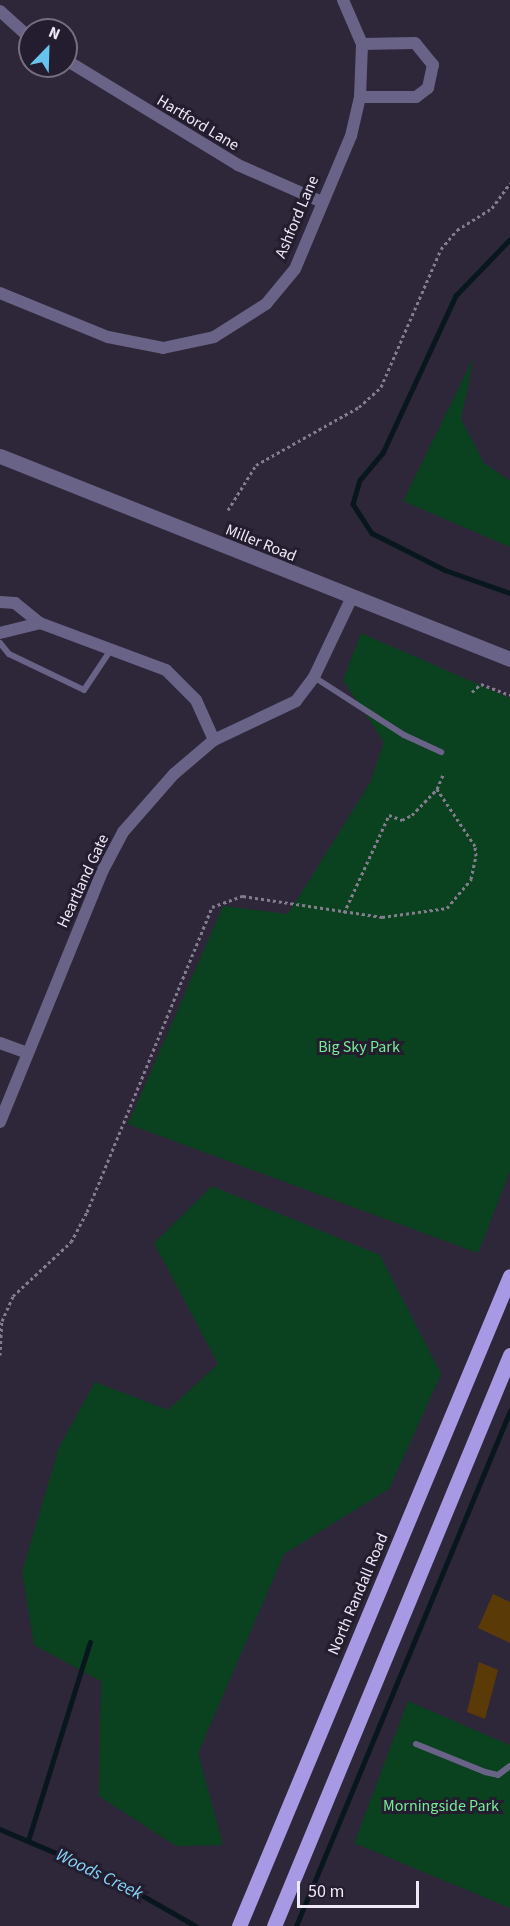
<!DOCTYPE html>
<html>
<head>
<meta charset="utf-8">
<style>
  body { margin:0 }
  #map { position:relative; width:510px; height:1926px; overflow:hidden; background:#2e2639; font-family:"Source Sans 3",sans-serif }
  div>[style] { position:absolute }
  .green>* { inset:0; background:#0a421f }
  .stream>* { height:4.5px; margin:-2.25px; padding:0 2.25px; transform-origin:2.25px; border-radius:2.25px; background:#08171e }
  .building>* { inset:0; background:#5a3b07 }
  .path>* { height:3px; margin-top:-1.5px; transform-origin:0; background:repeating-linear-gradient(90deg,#847d8e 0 3px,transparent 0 6px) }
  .service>* { height:6px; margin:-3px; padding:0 3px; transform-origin:3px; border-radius:3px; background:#696387 }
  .minor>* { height:12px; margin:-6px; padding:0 6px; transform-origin:6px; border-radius:6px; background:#696387 }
  .tertiary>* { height:15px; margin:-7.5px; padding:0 7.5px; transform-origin:7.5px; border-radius:7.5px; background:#696387 }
  .primary>* { height:15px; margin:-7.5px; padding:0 7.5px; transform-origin:7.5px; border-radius:7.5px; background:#a899e4 }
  span { translate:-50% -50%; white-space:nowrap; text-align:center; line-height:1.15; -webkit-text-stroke:6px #241d2f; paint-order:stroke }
  .street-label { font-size:16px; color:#eee9f6 }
  .park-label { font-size:16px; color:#78eb98 }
  .water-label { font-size:18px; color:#87d7fb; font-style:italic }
  .north { position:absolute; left:18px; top:18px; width:60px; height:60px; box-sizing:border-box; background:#241d2f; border:2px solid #756f7f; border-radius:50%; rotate:23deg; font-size:16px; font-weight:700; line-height:24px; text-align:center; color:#eee9f6 }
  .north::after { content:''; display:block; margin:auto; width:21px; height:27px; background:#66c4ef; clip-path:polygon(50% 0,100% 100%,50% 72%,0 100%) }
  .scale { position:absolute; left:297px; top:1881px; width:122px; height:27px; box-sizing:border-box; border:3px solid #eee9f6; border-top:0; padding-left:8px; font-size:18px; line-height:21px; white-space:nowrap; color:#eee9f6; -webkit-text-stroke:4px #241d2f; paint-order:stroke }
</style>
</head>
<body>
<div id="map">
  <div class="green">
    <i style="clip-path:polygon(474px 357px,461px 419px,484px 463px,510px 481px,510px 547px,403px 501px)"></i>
    <i style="clip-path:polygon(361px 633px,510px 698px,510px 1171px,478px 1253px,128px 1124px,223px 906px,288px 914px,370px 783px,384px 742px,343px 680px)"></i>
    <i style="clip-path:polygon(212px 1186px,380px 1255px,441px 1374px,389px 1489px,284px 1554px,198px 1753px,223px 1845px,176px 1846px,99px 1796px,101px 1681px,34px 1645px,22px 1572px,59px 1447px,95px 1382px,168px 1410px,218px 1364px,154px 1243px)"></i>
    <i style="clip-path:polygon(408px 1701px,510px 1745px,510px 1908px,354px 1843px)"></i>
  </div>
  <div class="stream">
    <i style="left:510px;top:240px;width:78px;rotate:134deg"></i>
    <i style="left:456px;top:296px;width:173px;rotate:114.9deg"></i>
    <i style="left:383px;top:453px;width:35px;rotate:130deg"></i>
    <i style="left:360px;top:480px;width:25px;rotate:106deg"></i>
    <i style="left:353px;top:504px;width:35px;rotate:57deg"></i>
    <i style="left:372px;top:533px;width:82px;rotate:26.9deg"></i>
    <i style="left:445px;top:570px;width:69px;rotate:19.5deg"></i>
    <i style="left:0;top:1829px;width:112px;rotate:23.1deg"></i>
    <i style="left:103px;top:1873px;width:107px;rotate:29.7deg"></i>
    <i style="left:28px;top:1841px;width:208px;rotate:-72.7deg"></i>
    <i style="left:296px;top:1926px;width:558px;rotate:-67.44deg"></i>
  </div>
  <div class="building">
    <i style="clip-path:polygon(493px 1594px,510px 1602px,510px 1643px,478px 1628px)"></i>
    <i style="clip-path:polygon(479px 1662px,498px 1670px,485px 1719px,467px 1712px)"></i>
  </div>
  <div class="path">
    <i style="left:228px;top:510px;width:53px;rotate:-58.1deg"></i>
    <i style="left:256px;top:465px;width:118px;rotate:-29.4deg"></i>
    <i style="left:359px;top:407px;width:30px;rotate:-42deg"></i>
    <i style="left:381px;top:387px;width:150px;rotate:-66.5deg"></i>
    <i style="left:441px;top:249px;width:25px;rotate:-50deg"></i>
    <i style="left:457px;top:230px;width:41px;rotate:-32.2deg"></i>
    <i style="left:492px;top:208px;width:31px;rotate:-54deg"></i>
    <i style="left:472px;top:692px;width:12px;rotate:-42deg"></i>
    <i style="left:481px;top:684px;width:31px;rotate:21deg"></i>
    <i style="left:344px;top:913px;width:108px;rotate:-65.3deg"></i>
    <i style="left:389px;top:815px;width:14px;rotate:21deg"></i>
    <i style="left:402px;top:820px;width:11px;rotate:-27deg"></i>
    <i style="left:412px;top:815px;width:36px;rotate:-46deg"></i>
    <i style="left:0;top:1355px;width:34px;rotate:-87deg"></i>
    <i style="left:2px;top:1321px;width:27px;rotate:-66deg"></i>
    <i style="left:13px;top:1296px;width:79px;rotate:-43deg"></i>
    <i style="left:71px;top:1242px;width:34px;rotate:-62deg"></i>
    <i style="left:87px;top:1212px;width:330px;rotate:-67.7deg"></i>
    <i style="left:212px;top:907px;width:33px;rotate:-20deg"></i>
    <i style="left:243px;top:896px;width:141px;rotate:8.6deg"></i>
    <i style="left:382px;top:917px;width:66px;rotate:-7.9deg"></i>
    <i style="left:447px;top:908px;width:38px;rotate:-50deg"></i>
    <i style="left:471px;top:879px;width:24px;rotate:-78deg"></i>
    <i style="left:476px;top:856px;width:10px;rotate:-96deg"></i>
    <i style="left:475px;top:846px;width:69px;rotate:-123.7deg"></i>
    <i style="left:437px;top:789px;width:15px;rotate:-67deg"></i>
  </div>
  <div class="service">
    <i style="left:0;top:643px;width:14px;rotate:51deg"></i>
    <i style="left:9px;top:654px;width:83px;rotate:25.6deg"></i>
    <i style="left:84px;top:690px;width:50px;rotate:-56.3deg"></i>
    <i style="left:314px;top:677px;width:107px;rotate:32.8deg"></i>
    <i style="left:404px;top:735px;width:41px;rotate:24.7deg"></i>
    <i style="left:416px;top:1744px;width:74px;rotate:22.1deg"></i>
    <i style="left:485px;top:1772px;width:13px;rotate:13deg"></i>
    <i style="left:498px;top:1775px;width:15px;rotate:-37deg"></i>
  </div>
  <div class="minor">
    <i style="left:0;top:11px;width:40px;rotate:42deg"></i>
    <i style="left:66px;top:60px;width:202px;rotate:31.4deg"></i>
    <i style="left:238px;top:165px;width:90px;rotate:23.7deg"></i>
    <i style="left:360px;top:97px;width:56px"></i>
    <i style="left:416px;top:97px;width:15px;rotate:-37deg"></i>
    <i style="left:428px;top:88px;width:24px;rotate:-78deg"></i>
    <i style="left:433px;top:65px;width:28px;rotate:-129deg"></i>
    <i style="left:415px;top:43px;width:53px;rotate:178.9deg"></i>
    <i style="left:0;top:293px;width:117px;rotate:22.2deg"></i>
    <i style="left:108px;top:337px;width:56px;rotate:11.3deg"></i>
    <i style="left:163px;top:348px;width:52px;rotate:-12.2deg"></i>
    <i style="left:214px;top:337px;width:62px;rotate:-32.4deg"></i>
    <i style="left:266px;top:304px;width:45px;rotate:-50.4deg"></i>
    <i style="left:295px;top:269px;width:144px;rotate:-67.2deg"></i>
    <i style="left:351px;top:136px;width:40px;rotate:-77deg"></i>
    <i style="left:360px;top:97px;width:53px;rotate:-87.8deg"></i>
    <i style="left:362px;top:44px;width:48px;rotate:-113.4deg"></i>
    <i style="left:0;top:602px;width:15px;rotate:4deg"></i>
    <i style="left:15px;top:603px;width:32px;rotate:39deg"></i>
    <i style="left:0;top:633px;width:41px;rotate:-14deg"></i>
    <i style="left:40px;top:623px;width:134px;rotate:20.5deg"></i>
    <i style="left:166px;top:670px;width:42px;rotate:45deg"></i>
    <i style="left:196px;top:700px;width:44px;rotate:65.8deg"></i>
    <i style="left:0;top:1043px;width:29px;rotate:20deg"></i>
    <i style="left:0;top:1122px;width:272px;rotate:-67.8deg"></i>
    <i style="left:103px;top:870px;width:43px;rotate:-62.2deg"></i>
    <i style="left:123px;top:832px;width:77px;rotate:-48.7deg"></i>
    <i style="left:174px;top:774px;width:52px;rotate:-40.4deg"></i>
    <i style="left:214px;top:740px;width:91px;rotate:-25.4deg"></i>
    <i style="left:296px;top:701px;width:30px;rotate:-53deg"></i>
    <i style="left:314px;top:677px;width:86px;rotate:-64.6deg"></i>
  </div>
  <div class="tertiary">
    <i style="left:0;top:456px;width:549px;rotate:21.7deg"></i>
  </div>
  <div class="primary">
    <i style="left:239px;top:1926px;width:704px;rotate:-67.37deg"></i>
    <i style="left:274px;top:1926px;width:618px;rotate:-67.54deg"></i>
  </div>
  <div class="street-label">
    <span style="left:198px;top:123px;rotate:31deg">Hartford Lane</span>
    <span style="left:297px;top:217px;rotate:-67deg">Ashford Lane</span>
    <span style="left:261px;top:543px;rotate:22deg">Miller Road</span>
    <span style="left:83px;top:881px;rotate:-65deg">Heartland Gate</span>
    <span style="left:358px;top:1594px;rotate:-67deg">North Randall Road</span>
  </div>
  <div class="park-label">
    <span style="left:359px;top:1047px">Big Sky Park</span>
    <span style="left:441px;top:1806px">Morningside Park</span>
  </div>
  <div class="water-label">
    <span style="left:99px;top:1875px;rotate:26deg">Woods Creek</span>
  </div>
  <div class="north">N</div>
  <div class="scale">50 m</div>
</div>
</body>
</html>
